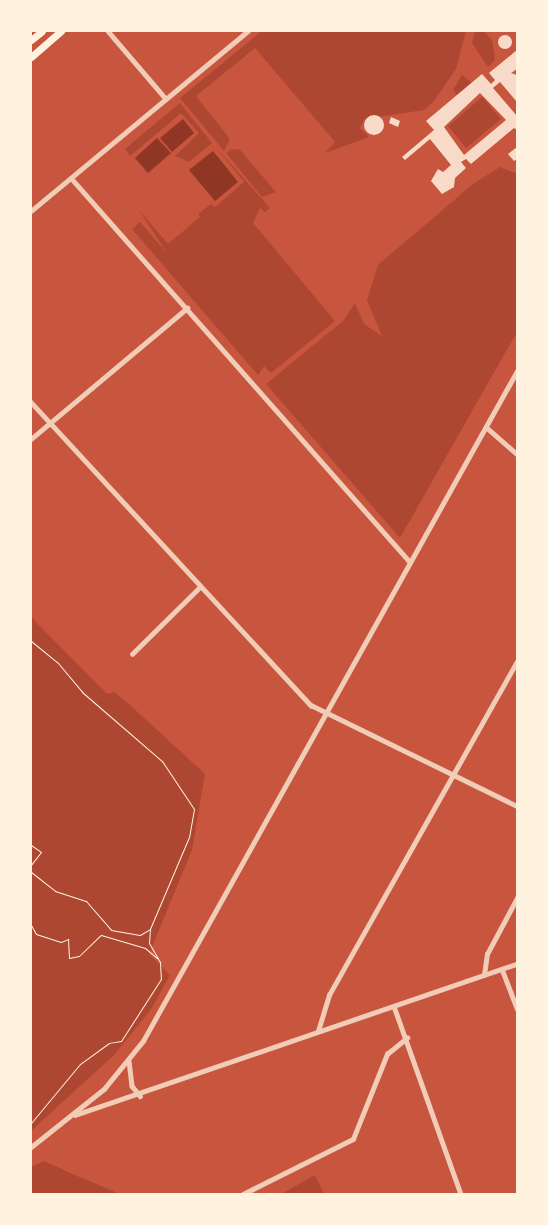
<!DOCTYPE html>
<html>
<head>
<meta charset="utf-8">
<style>
  body { margin:0 }
  #map { position:relative; width:548px; height:1225px; overflow:hidden; background:#c8553d; font-family:Manrope,sans-serif }
  div>[style] { position:absolute }
  .green>* { inset:0; background:#ae4732 }
  .water>* { inset:0; background:#8f3625 }
  .building>* { inset:0; background:#f7dbc8 }
  .round { border-radius:50% }
  .path>* { height:1px; margin:-0.5px; padding:0 0.5px; transform-origin:0.5px; border-radius:0.5px; background:#fff3e0 }
  .minor>* { height:4.5px; margin:-2.25px; padding:0 2.25px; transform-origin:2.25px; border-radius:2.25px; background:#f1ccb7 }
  .primary>* { height:7px; margin:-3.5px; padding:0 3.5px; transform-origin:3.5px; border-radius:3.5px; background:#fff3e0 }
  span { translate:-50% -50%; white-space:nowrap; text-align:center; line-height:1.15; -webkit-text-stroke:4px #fff3e0; paint-order:stroke }
  .frame { position:absolute; inset:0; border:32px solid #fff3e0; pointer-events:none }
</style>
</head>
<body>
<div id="map">
  <div class="green">
    <i style="clip-path:polygon(262px 31px,466px 31px,456px 69px,434px 101px,424px 110px,364px 119px,360px 128px,369px 137px,325px 153px,335px 142px,255px 48px,196px 96px,230px 139px,224px 151px,180px 98px)"></i>
    <i style="clip-path:polygon(475px 31px,484px 31px,492px 40px,495px 60px,488px 67px,472px 43px)"></i>
    <i style="clip-path:polygon(462px 75px,472px 83px,457px 95px,453px 90px)"></i>
    <i style="clip-path:polygon(482px 97px,501px 119px,466px 148px,448px 126px)"></i>
    <i style="clip-path:polygon(180px 103px,212px 143px,189px 162px,175px 156px,199px 133px,181px 113px,130px 156px,125px 149px)"></i>
    <i style="clip-path:polygon(215px 146px,270px 208px,265px 212px,260px 208px,253px 223px,335px 321px,271px 373px,264px 366px,258px 375px,132px 229px,140px 222px,167px 253px,139px 210px,168px 244px,200px 217px,198px 214px,211px 204px,215px 207px,244px 182px)"></i>
    <i style="clip-path:polygon(231px 149px,240px 150px,276px 192px,262px 197px,226px 153px)"></i>
    <i style="clip-path:polygon(500px 167px,517px 174px,517px 332px,400px 538px,266px 384px,343px 321px,355px 303px,364px 324px,382px 336px,367px 300px,378px 265px,473px 184px)"></i>
    <i style="clip-path:polygon(31px 617px,107px 694px,114px 692px,129px 704px,205px 774px,192px 850px,149px 954px,170px 975px,152px 1008px,115px 1054px,31px 1131px)"></i>
    <i style="clip-path:polygon(44px 1161px,77px 1176px,120px 1194px,31px 1194px,31px 1167px)"></i>
    <i style="clip-path:polygon(315px 1175px,324px 1194px,281px 1194px)"></i>
  </div>
  <div class="water">
    <i style="clip-path:polygon(183px 119px,194px 133px,172px 152px,160px 138px)"></i>
    <i style="clip-path:polygon(157px 138px,171px 153px,148px 173px,135px 158px)"></i>
    <i style="clip-path:polygon(213px 151px,238px 182px,215px 201px,189px 170px)"></i>
  </div>
  <div class="building">
    <i class="round" style="left:498px;top:35px;width:14px;height:14px"></i>
    <i style="clip-path:polygon(evenodd,517px 50px,517px 69px,511px 73px,517px 75px,517px 102px,500px 82px,493px 88px,517px 116px,517px 130px,514px 128px,471px 164px,466px 159px,461px 162px,466px 168px,455px 178px,454px 187px,442px 194px,431px 181px,438px 169px,443px 172px,451px 165px,430px 139px,405px 160px,402px 157px,434px 130px,426px 121px,482px 74px,491px 84px,495px 80px,489px 73px,517px 50px,480px 93px,506px 120px,464px 155px,444px 127px,480px 93px)"></i>
    <i class="round" style="left:364px;top:115px;width:20px;height:20px"></i>
    <i style="clip-path:polygon(391px 117px,400px 121px,398px 127px,389px 123px)"></i>
    <i style="clip-path:polygon(517px 147px,517px 159px,514px 161px,508px 154px)"></i>
  </div>
  <div class="path">
    <i style="left:31px;top:641px;width:35px;rotate:39deg"></i>
    <i style="left:58px;top:663px;width:38px;rotate:50deg"></i>
    <i style="left:82px;top:692px;width:106px;rotate:40.8deg"></i>
    <i style="left:162px;top:761px;width:58px;rotate:56.3deg"></i>
    <i style="left:194px;top:809px;width:28px;rotate:100deg"></i>
    <i style="left:189px;top:837px;width:100px;rotate:113deg"></i>
    <i style="left:150px;top:929px;width:14px;rotate:94deg"></i>
    <i style="left:149px;top:943px;width:22px;rotate:60deg"></i>
    <i style="left:160px;top:962px;width:17px;rotate:87deg"></i>
    <i style="left:161px;top:979px;width:74px;rotate:122.8deg"></i>
    <i style="left:121px;top:1041px;width:12px;rotate:171deg"></i>
    <i style="left:109px;top:1043px;width:36px;rotate:144deg"></i>
    <i style="left:80px;top:1064px;width:77px;rotate:129.7deg"></i>
    <i style="left:31px;top:845px;width:12px;rotate:35deg"></i>
    <i style="left:41px;top:852px;width:16px;rotate:128deg"></i>
    <i style="left:31px;top:872px;width:31px;rotate:38deg"></i>
    <i style="left:55px;top:891px;width:33px;rotate:18deg"></i>
    <i style="left:86px;top:901px;width:38px;rotate:49deg"></i>
    <i style="left:111px;top:930px;width:29px;rotate:10deg"></i>
    <i style="left:140px;top:935px;width:12px;rotate:-31deg"></i>
    <i style="left:31px;top:925px;width:10px;rotate:61deg"></i>
    <i style="left:36px;top:934px;width:26px;rotate:18deg"></i>
    <i style="left:61px;top:942px;width:8px;rotate:-23deg"></i>
    <i style="left:68px;top:939px;width:19px;rotate:87deg"></i>
    <i style="left:69px;top:958px;width:10px;rotate:-11deg"></i>
    <i style="left:79px;top:956px;width:30px;rotate:-44deg"></i>
    <i style="left:101px;top:935px;width:46px;rotate:16.5deg"></i>
    <i style="left:145px;top:948px;width:16px;rotate:40deg"></i>
  </div>
  <div class="minor">
    <i style="left:108px;top:31px;width:89px;rotate:49.5deg"></i>
    <i style="left:72px;top:179px;width:511px;rotate:48.57deg"></i>
    <i style="left:31px;top:211px;width:282px;rotate:-39.7deg"></i>
    <i style="left:31px;top:402px;width:413px;rotate:47.3deg"></i>
    <i style="left:311px;top:705px;width:229px;rotate:26.1deg"></i>
    <i style="left:486px;top:427px;width:41px;rotate:41.1deg"></i>
    <i style="left:31px;top:439px;width:204px;rotate:-40deg"></i>
    <i style="left:132px;top:654px;width:94px;rotate:-44.6deg"></i>
    <i style="left:502px;top:969px;width:42px;rotate:69deg"></i>
    <i style="left:484px;top:975px;width:21px;rotate:-82deg"></i>
    <i style="left:487px;top:954px;width:64px;rotate:-61.8deg"></i>
    <i style="left:395px;top:1009px;width:196px;rotate:70.4deg"></i>
    <i style="left:318px;top:1031px;width:38px;rotate:-73deg"></i>
    <i style="left:329px;top:995px;width:382px;rotate:-60.6deg"></i>
    <i style="left:129px;top:1061px;width:25px;rotate:83deg"></i>
    <i style="left:132px;top:1086px;width:13px;rotate:51deg"></i>
    <i style="left:75px;top:1115px;width:467px;rotate:-18.9deg"></i>
    <i style="left:31px;top:1147px;width:93px;rotate:-38.5deg"></i>
    <i style="left:104px;top:1089px;width:62px;rotate:-50.9deg"></i>
    <i style="left:143px;top:1041px;width:767px;rotate:-60.83deg"></i>
    <i style="left:243px;top:1194px;width:123px;rotate:-26.6deg"></i>
    <i style="left:353px;top:1139px;width:92px;rotate:-68.2deg"></i>
    <i style="left:387px;top:1054px;width:26px;rotate:-39deg"></i>
  </div>
  <div class="primary">
    <i style="left:31px;top:40px;width:14px;rotate:-39deg"></i>
    <i style="left:31px;top:57px;width:40px;rotate:-41deg"></i>
  </div>
  <div class="frame"></div>
</div>
</body>
</html>
